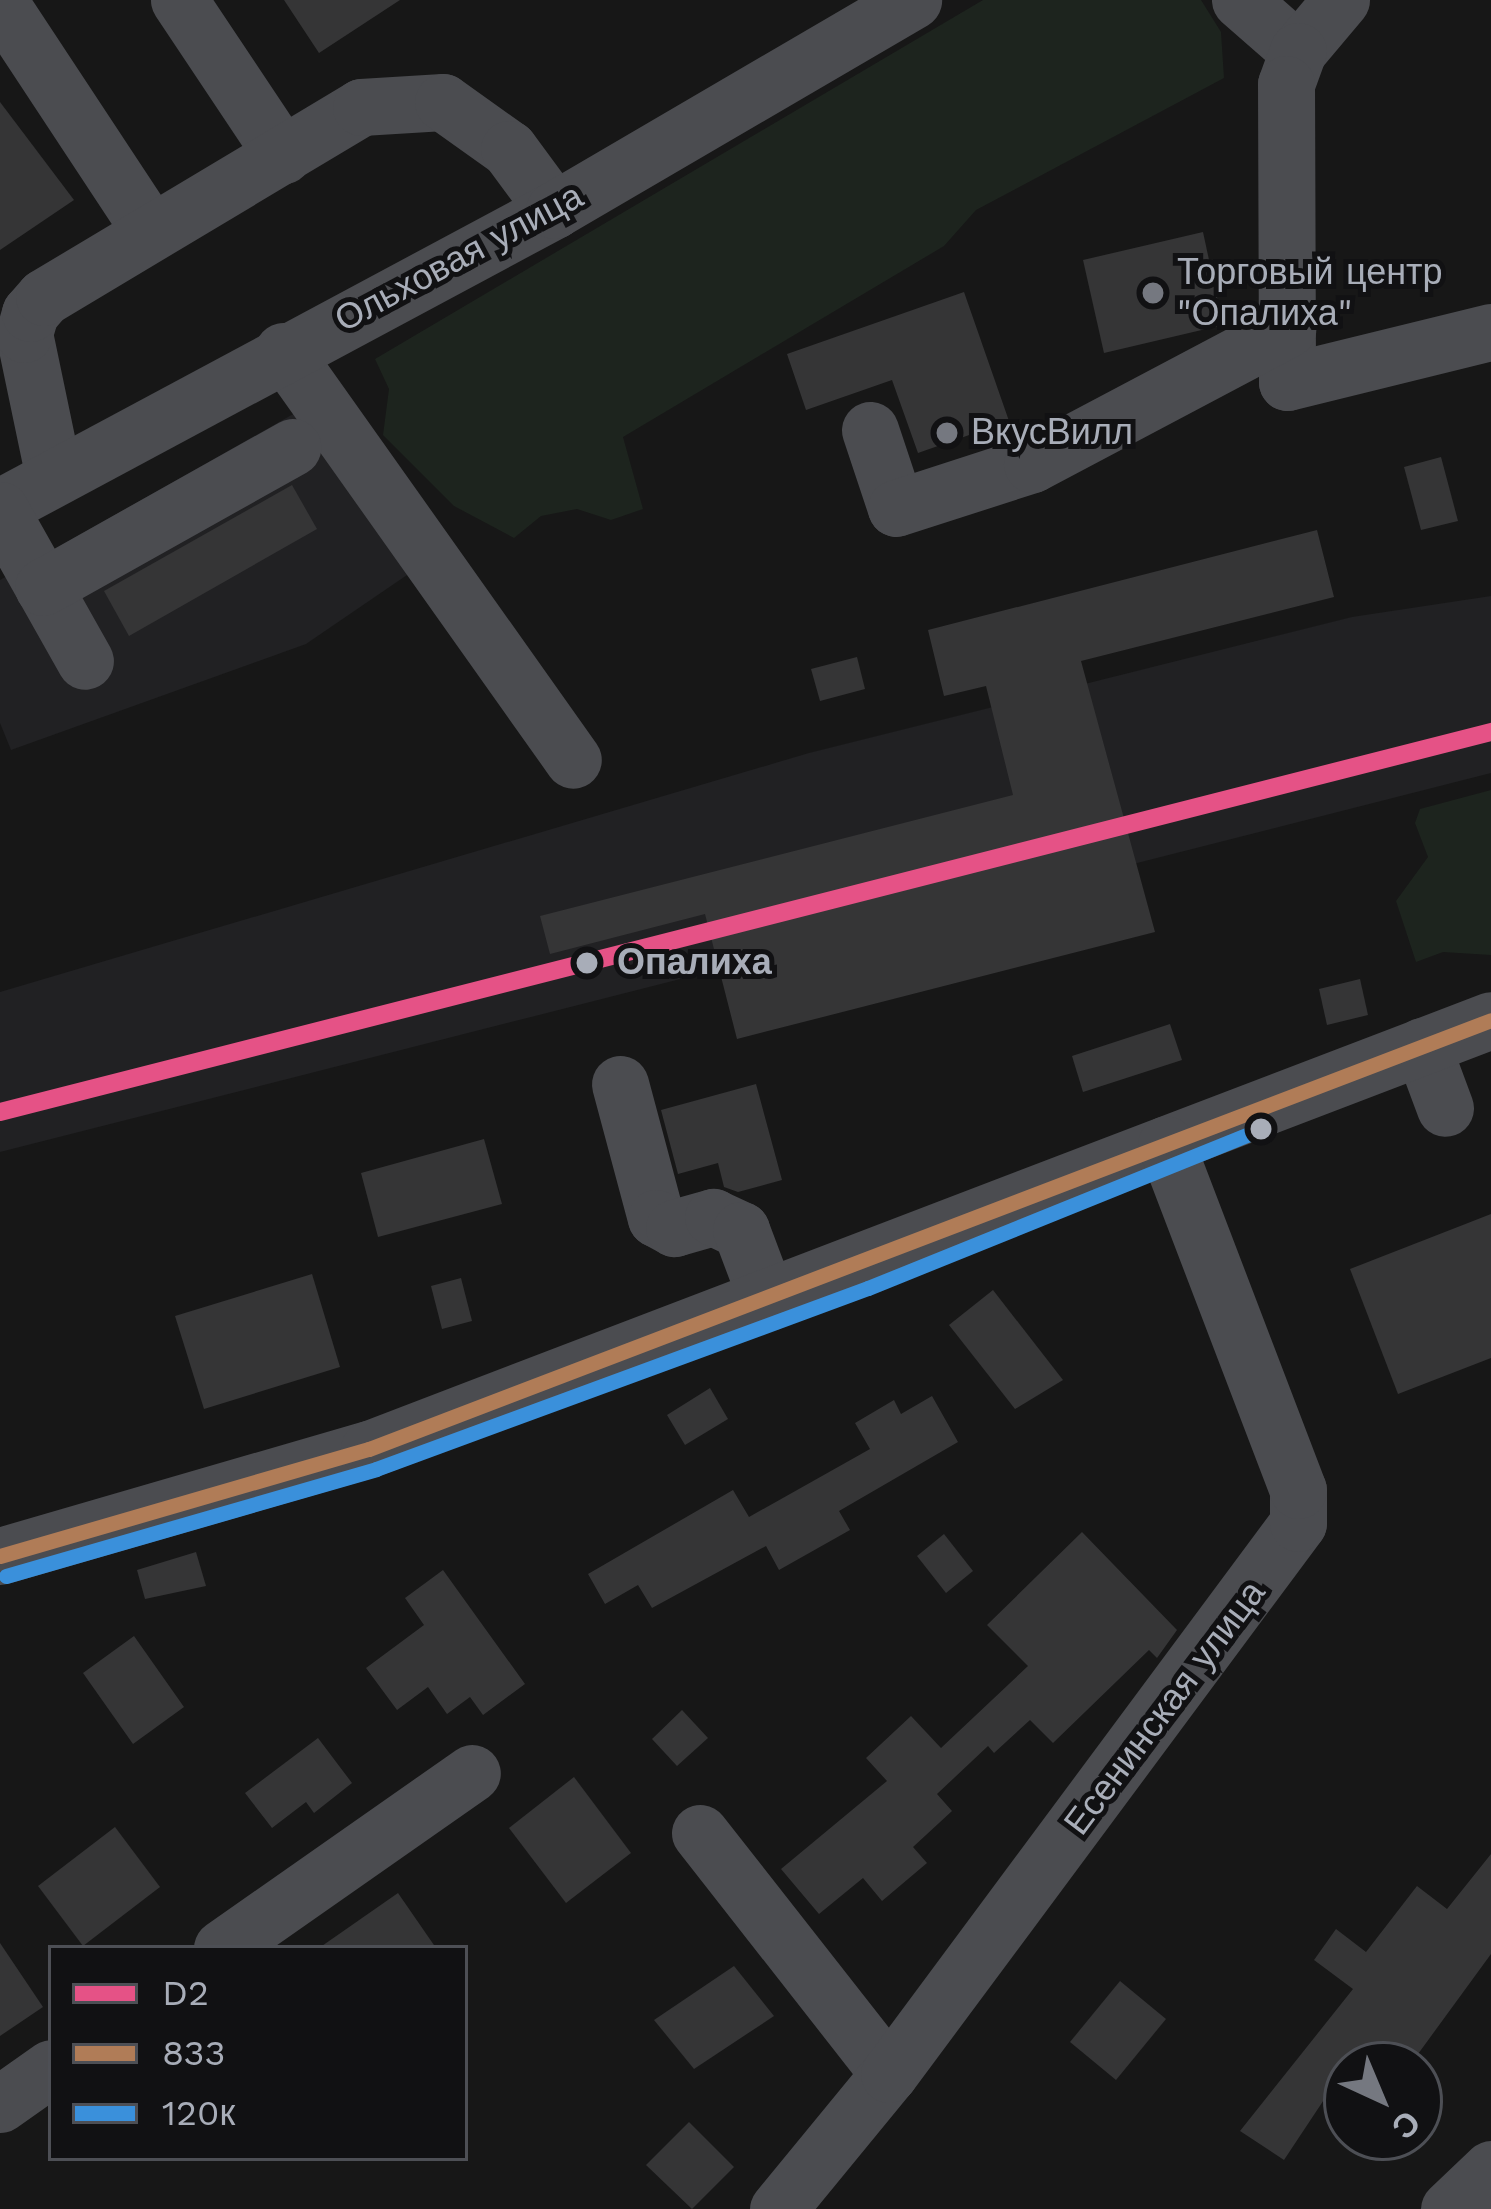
<!DOCTYPE html>
<html>
<head>
<meta charset="utf-8">
<style>
  body { margin:0 }
  #map { position:relative; width:1491px; height:2209px; overflow:hidden; background:#171717; font-family:"Work Sans",sans-serif }
  div>[style] { position:absolute }
  .built>* { inset:0; background:#212123 }
  .green>* { inset:0; background:#1d241e }
  .building>* { inset:0; background:#353536 }
  .minor>* { height:57px; margin:-28.5px; padding:0 28.5px; transform-origin:28.5px; border-radius:28.5px; background:#4b4c50 }
  .bus-1>* { height:15px; margin:-7.5px; padding:0 7.5px; transform-origin:7.5px; border-radius:7.5px; background:#b07c57 }
  .bus-2>* { height:15px; margin:-7.5px; padding:0 7.5px; transform-origin:7.5px; border-radius:7.5px; background:#3a90db }
  .rail-1>* { height:18px; margin:-9px; padding:0 9px; transform-origin:9px; border-radius:9px; background:#e55286 }
  .dots>* { width:33px; height:33px; translate:-50% -50%; box-sizing:border-box; border:6px solid #111113; border-radius:50% }
  span { translate:-50% -50%; white-space:nowrap; text-align:center; line-height:1.15; -webkit-text-stroke:10px #111113; paint-order:stroke }
  .street-label { font-size:36px; color:#a8adb8 }
  .poi-label { font-size:36px; color:#a8adb8 }
  .left { translate:0 -50%; text-align:left }
  .stop-label { font-size:36px; color:#a8adb8; font-weight:700 }
  .legend { position:absolute; left:48px; top:1945px; width:420px; height:216px; box-sizing:border-box; background:#111113; border:3px solid #4d4f55; margin:0; padding:15px 21px; list-style:none; font-size:36px; color:#a8adb8 }
  .legend li { display:flex; align-items:center; gap:24px; height:60px }
  .legend b { width:60px; border:3px solid #4d4f55 }
  .north { position:absolute; left:1323px; top:2041px; width:120px; height:120px; box-sizing:border-box; background:#111113; border:3px solid #4d4f55; border-radius:50%; rotate:136deg; font-size:33px; font-weight:700; line-height:48px; text-align:center; color:#a8adb8 }
  .north::after { content:''; display:block; margin:auto; width:42px; height:54px; background:#757880; clip-path:polygon(50% 0,100% 100%,50% 72%,0 100%) }
</style>
</head>
<body>
<div id="map">
  <div class="built">
    <i style="clip-path:polygon(295px 413px,410px 573px,306px 644px,11px 750px,0 723px,0 580px)"></i>
    <i style="clip-path:polygon(1491px 596px,1491px 773px,0 1152px,0 992px,809px 753px,1352px 617px)"></i>
  </div>
  <div class="green">
    <i style="clip-path:polygon(983px 0,1201px 0,1221px 32px,1224px 78px,976px 210px,944px 246px,623px 437px,643px 509px,611px 520px,577px 509px,541px 516px,514px 538px,454px 506px,383px 435px,389px 389px,375px 359px)"></i>
    <i style="clip-path:polygon(1491px 790px,1491px 955px,1443px 952px,1416px 962px,1396px 901px,1428px 857px,1415px 823px,1420px 809px)"></i>
  </div>
  <div class="building">
    <i style="clip-path:polygon(284px 0,400px 0,319px 53px)"></i>
    <i style="clip-path:polygon(0 102px,74px 200px,0 250px)"></i>
    <i style="clip-path:polygon(1203px 232px,1223px 325px,1104px 353px,1083px 260px)"></i>
    <i style="clip-path:polygon(964px 292px,1009px 421px,918px 453px,892px 380px,806px 410px,787px 354px)"></i>
    <i style="clip-path:polygon(1441px 457px,1458px 521px,1421px 530px,1404px 467px)"></i>
    <i style="clip-path:polygon(292px 485px,317px 529px,129px 636px,104px 591px)"></i>
    <i style="clip-path:polygon(1317px 530px,1334px 597px,1081px 661px,1155px 932px,737px 1039px,705px 914px,550px 954px,540px 916px,1013px 795px,986px 686px,944px 696px,928px 630px)"></i>
    <i style="clip-path:polygon(857px 657px,865px 689px,820px 701px,811px 669px)"></i>
    <i style="clip-path:polygon(1360px 979px,1368px 1015px,1327px 1025px,1319px 989px)"></i>
    <i style="clip-path:polygon(1170px 1024px,1182px 1060px,1083px 1092px,1072px 1056px)"></i>
    <i style="clip-path:polygon(756px 1084px,782px 1180px,738px 1192px,724px 1187px,718px 1163px,678px 1174px,661px 1110px)"></i>
    <i style="clip-path:polygon(484px 1139px,502px 1204px,378px 1237px,361px 1173px)"></i>
    <i style="clip-path:polygon(1491px 1214px,1491px 1358px,1398px 1394px,1350px 1269px)"></i>
    <i style="clip-path:polygon(312px 1274px,340px 1367px,204px 1409px,175px 1316px)"></i>
    <i style="clip-path:polygon(461px 1278px,472px 1321px,442px 1329px,431px 1286px)"></i>
    <i style="clip-path:polygon(993px 1290px,1063px 1380px,1015px 1409px,949px 1325px)"></i>
    <i style="clip-path:polygon(710px 1388px,728px 1419px,685px 1445px,667px 1415px)"></i>
    <i style="clip-path:polygon(932px 1396px,958px 1442px,839px 1511px,850px 1530px,779px 1570px,766px 1546px,652px 1608px,638px 1585px,605px 1604px,588px 1574px,733px 1490px,749px 1517px,870px 1449px,855px 1423px,894px 1400px,901px 1414px)"></i>
    <i style="clip-path:polygon(1082px 1532px,1177px 1630px,1157px 1658px,1149px 1650px,1053px 1743px,1030px 1720px,994px 1753px,988px 1746px,937px 1794px,952px 1811px,913px 1847px,927px 1863px,882px 1901px,863px 1878px,819px 1914px,781px 1869px,887px 1781px,866px 1758px,911px 1716px,941px 1748px,1028px 1666px,987px 1625px)"></i>
    <i style="clip-path:polygon(944px 1534px,973px 1571px,946px 1593px,917px 1556px)"></i>
    <i style="clip-path:polygon(196px 1552px,206px 1586px,145px 1599px,137px 1570px)"></i>
    <i style="clip-path:polygon(443px 1570px,525px 1684px,483px 1715px,470px 1697px,447px 1714px,428px 1687px,397px 1710px,366px 1668px,424px 1625px,405px 1598px)"></i>
    <i style="clip-path:polygon(134px 1636px,184px 1707px,133px 1744px,83px 1673px)"></i>
    <i style="clip-path:polygon(682px 1710px,708px 1738px,677px 1766px,652px 1739px)"></i>
    <i style="clip-path:polygon(318px 1738px,352px 1783px,314px 1813px,306px 1802px,272px 1828px,245px 1793px)"></i>
    <i style="clip-path:polygon(574px 1777px,631px 1853px,566px 1903px,509px 1828px)"></i>
    <i style="clip-path:polygon(115px 1827px,160px 1887px,83px 1946px,38px 1886px)"></i>
    <i style="clip-path:polygon(1491px 1854px,1491px 1954px,1410px 2065px,1347px 2065px,1284px 2160px,1240px 2131px,1353px 1989px,1314px 1960px,1336px 1929px,1366px 1952px,1417px 1886px,1447px 1909px)"></i>
    <i style="clip-path:polygon(398px 1893px,436px 1948px,319px 1948px)"></i>
    <i style="clip-path:polygon(0 1943px,43px 2007px,0 2036px)"></i>
    <i style="clip-path:polygon(734px 1966px,774px 2016px,694px 2069px,654px 2020px)"></i>
    <i style="clip-path:polygon(1120px 1981px,1166px 2019px,1116px 2080px,1070px 2042px)"></i>
    <i style="clip-path:polygon(689px 2122px,734px 2167px,692px 2209px,646px 2165px)"></i>
  </div>
  <div class="minor">
    <i style="left:179px;top:0;width:187px;rotate:56.3deg"></i>
    <i style="left:1240px;top:0;width:77px;rotate:41.3deg"></i>
    <i style="left:1341px;top:0;width:67px;rotate:130.1deg"></i>
    <i style="left:1298px;top:51px;width:35px;rotate:110deg"></i>
    <i style="left:1286px;top:84px;width:298px;rotate:89.8deg"></i>
    <i style="left:1287px;top:382px;width:210px;rotate:-13.8deg"></i>
    <i style="left:0;top:3px;width:274px;rotate:56.6deg"></i>
    <i style="left:283px;top:351px;width:501px;rotate:54.66deg"></i>
    <i style="left:870px;top:430px;width:82px;rotate:71.6deg"></i>
    <i style="left:896px;top:508px;width:143px;rotate:-17.9deg"></i>
    <i style="left:1032px;top:464px;width:289px;rotate:-27.9deg"></i>
    <i style="left:54px;top:477px;width:146px;rotate:-101.8deg"></i>
    <i style="left:24px;top:334px;width:22px;rotate:-74deg"></i>
    <i style="left:30px;top:313px;width:21px;rotate:-49deg"></i>
    <i style="left:44px;top:297px;width:370px;rotate:-30.9deg"></i>
    <i style="left:361px;top:107px;width:82px;rotate:-3.5deg"></i>
    <i style="left:443px;top:102px;width:81px;rotate:35.5deg"></i>
    <i style="left:509px;top:149px;width:76px;rotate:53.6deg"></i>
    <i style="left:0;top:507px;width:629px;rotate:-28.2deg"></i>
    <i style="left:554px;top:210px;width:416px;rotate:-30.3deg"></i>
    <i style="left:0;top:510px;width:173px;rotate:60.6deg"></i>
    <i style="left:43px;top:587px;width:286px;rotate:-29.3deg"></i>
    <i style="left:1422px;top:1046px;width:66px;rotate:69.6deg"></i>
    <i style="left:620px;top:1084px;width:139px;rotate:75deg"></i>
    <i style="left:656px;top:1218px;width:21px;rotate:29deg"></i>
    <i style="left:674px;top:1228px;width:41px;rotate:-15.8deg"></i>
    <i style="left:713px;top:1217px;width:31px;rotate:25deg"></i>
    <i style="left:741px;top:1230px;width:77px;rotate:69.4deg"></i>
    <i style="left:0;top:1556px;width:384px;rotate:-16.2deg"></i>
    <i style="left:369px;top:1449px;width:1201px;rotate:-20.92deg"></i>
    <i style="left:700px;top:1833px;width:306px;rotate:51.9deg"></i>
    <i style="left:222px;top:1948px;width:305px;rotate:-35deg"></i>
    <i style="left:0;top:2104px;width:62px;rotate:-35.2deg"></i>
    <i style="left:778px;top:2209px;width:175px;rotate:-50.6deg"></i>
    <i style="left:889px;top:2074px;width:686px;rotate:-53.41deg"></i>
    <i style="left:1298px;top:1523px;width:33px;rotate:-90deg"></i>
    <i style="left:1298px;top:1490px;width:370px;rotate:-110.9deg"></i>
    <i style="left:1449px;top:2209px;width:58px;rotate:-43.6deg"></i>
  </div>
  <div class="bus-1">
    <i style="left:0;top:1556px;width:384px;rotate:-16.2deg"></i>
    <i style="left:369px;top:1449px;width:1201px;rotate:-20.92deg"></i>
  </div>
  <div class="bus-2">
    <i style="left:6px;top:1576px;width:385px;rotate:-16.1deg"></i>
    <i style="left:376px;top:1469px;width:524px;rotate:-20.2deg"></i>
    <i style="left:868px;top:1288px;width:425px;rotate:-22deg"></i>
  </div>
  <div class="rail-1">
    <i style="left:0;top:1112px;width:1539px;rotate:-14.3deg"></i>
  </div>
  <div class="dots">
    <i style="left:1153px;top:293px;background:#757880"></i>
    <i style="left:947px;top:433px;background:#757880"></i>
    <i style="left:587px;top:963px;background:#a8adb8"></i>
    <i style="left:1261px;top:1129px;background:#a8adb8"></i>
  </div>
  <div class="street-label">
    <span style="left:459px;top:258px;rotate:-28deg">Ольховая улица</span>
    <span style="left:1165px;top:1708px;rotate:-53deg">Есенинская улица</span>
  </div>
  <div class="poi-label">
    <span class="left" style="left:1177px;top:293px">Торговый центр<br>"Опалиха"</span>
    <span class="left" style="left:971px;top:433px">ВкусВилл</span>
  </div>
  <div class="stop-label">
    <span class="left" style="left:617px;top:963px">Опалиха</span>
  </div>
  <ul class="legend">
  <li><b style="height:15px;background:#e55286"></b>D2</li>
  <li><b style="height:15px;background:#b07c57"></b>833</li>
  <li><b style="height:15px;background:#3a90db"></b>120к</li>
  </ul>
  <div class="north">С</div>
</div>
</body>
</html>
